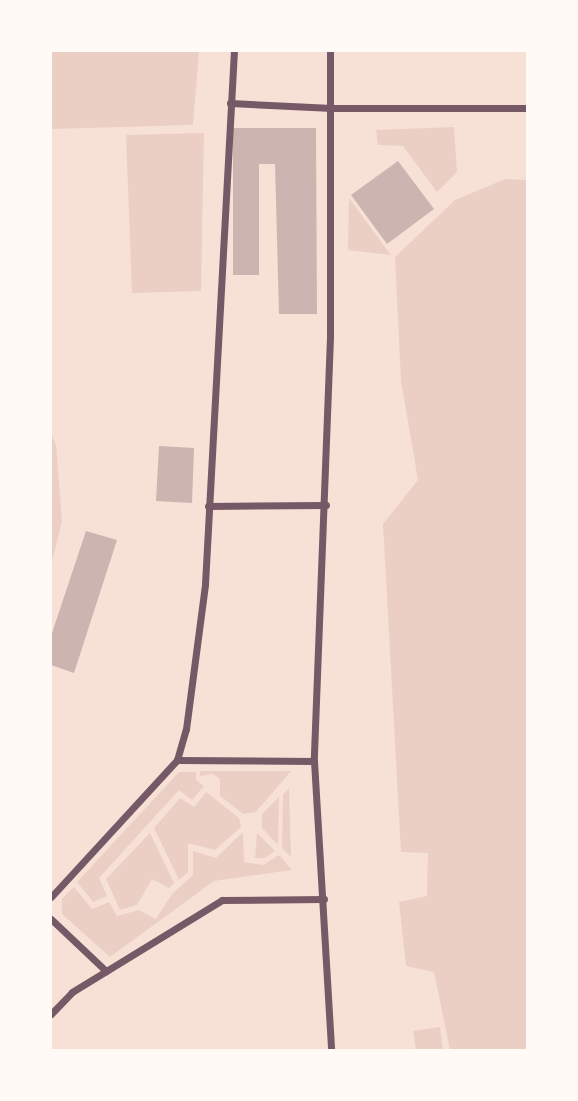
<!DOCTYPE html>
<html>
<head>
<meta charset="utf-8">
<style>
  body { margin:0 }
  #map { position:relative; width:578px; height:1101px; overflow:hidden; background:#f7e1d7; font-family:Overpass,sans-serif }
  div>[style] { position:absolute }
  .green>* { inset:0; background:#ebcfc5 }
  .building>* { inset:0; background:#ccb4b1 }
  .minor>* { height:7px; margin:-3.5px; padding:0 3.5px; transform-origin:3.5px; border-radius:3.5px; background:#755966 }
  span { translate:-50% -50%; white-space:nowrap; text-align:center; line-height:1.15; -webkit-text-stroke:5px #fffaf5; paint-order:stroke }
  .frame { position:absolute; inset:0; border:52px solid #fffaf5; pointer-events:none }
</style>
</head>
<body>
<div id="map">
  <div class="green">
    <i style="clip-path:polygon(51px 51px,199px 51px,193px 125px,51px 129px)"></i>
    <i style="clip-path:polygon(454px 127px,457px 172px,437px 192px,403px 146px,378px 145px,376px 130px)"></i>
    <i style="clip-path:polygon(204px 133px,201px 291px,132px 293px,126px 135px)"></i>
    <i style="clip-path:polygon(505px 179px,527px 180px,527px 1050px,450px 1050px,434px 972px,406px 966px,399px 902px,427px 896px,428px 853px,401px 852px,383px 524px,418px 480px,401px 381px,395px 257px,455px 200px)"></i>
    <i style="clip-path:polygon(349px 198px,391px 255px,348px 250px)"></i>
    <i style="clip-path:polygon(51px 434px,56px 445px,62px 521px,51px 566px)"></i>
    <i style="clip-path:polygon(200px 771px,291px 771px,256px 812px,243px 814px,220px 796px,220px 779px,213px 774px,200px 776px)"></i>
    <i style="clip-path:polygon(179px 772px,196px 772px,196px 780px,204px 786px,192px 800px,179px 790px,99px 878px,107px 896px,93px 902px,77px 882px)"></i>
    <i style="clip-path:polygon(289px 788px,291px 857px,282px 848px,283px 795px)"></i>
    <i style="clip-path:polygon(206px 792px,239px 818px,241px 827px,215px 850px,188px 843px,188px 872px,179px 880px,154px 828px,180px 798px,194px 807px)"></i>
    <i style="clip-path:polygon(279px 797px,278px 845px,262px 828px,262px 814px)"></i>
    <i style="clip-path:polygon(243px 832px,244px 862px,263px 865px,279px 855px,292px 870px,214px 881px,110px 957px,62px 914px,62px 899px,74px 887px,92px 909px,109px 902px,117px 916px,139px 910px,156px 919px,172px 894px,193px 875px,193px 851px,216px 858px)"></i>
    <i style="clip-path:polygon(150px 833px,174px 883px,169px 888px,152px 879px,137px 905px,120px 910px,106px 879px)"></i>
    <i style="clip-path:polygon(257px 833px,275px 851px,265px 858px,255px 858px)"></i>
    <i style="clip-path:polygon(440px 1027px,443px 1050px,416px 1050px,413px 1031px)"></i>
  </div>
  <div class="building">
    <i style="clip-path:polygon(233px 128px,316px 128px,317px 314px,279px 314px,275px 164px,259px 164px,259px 275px,233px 275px)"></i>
    <i style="clip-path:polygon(398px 161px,434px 209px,387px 244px,351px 195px)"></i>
    <i style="clip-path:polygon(159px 446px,194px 448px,192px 503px,156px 501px)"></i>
    <i style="clip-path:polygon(86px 531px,117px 540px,74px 673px,51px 665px,51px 636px)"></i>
  </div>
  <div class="minor">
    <i style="left:330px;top:51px;width:286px;rotate:90deg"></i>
    <i style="left:330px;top:337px;width:424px;rotate:92.2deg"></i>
    <i style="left:314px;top:761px;width:289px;rotate:86.6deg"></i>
    <i style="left:230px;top:103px;width:102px;rotate:2.8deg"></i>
    <i style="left:332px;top:108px;width:195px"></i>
    <i style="left:208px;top:506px;width:118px;rotate:-0.5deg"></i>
    <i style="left:177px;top:760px;width:137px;rotate:0.4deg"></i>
    <i style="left:51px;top:897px;width:186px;rotate:-47.4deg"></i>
    <i style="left:177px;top:760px;width:32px;rotate:-74deg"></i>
    <i style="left:186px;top:729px;width:146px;rotate:-82.5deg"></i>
    <i style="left:205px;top:584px;width:534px;rotate:-86.89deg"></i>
    <i style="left:51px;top:919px;width:76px;rotate:43.4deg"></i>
    <i style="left:51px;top:1014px;width:30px;rotate:-46deg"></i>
    <i style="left:72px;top:992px;width:176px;rotate:-31.5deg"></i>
    <i style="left:222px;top:900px;width:102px;rotate:-0.6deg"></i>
  </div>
  <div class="frame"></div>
</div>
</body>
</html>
